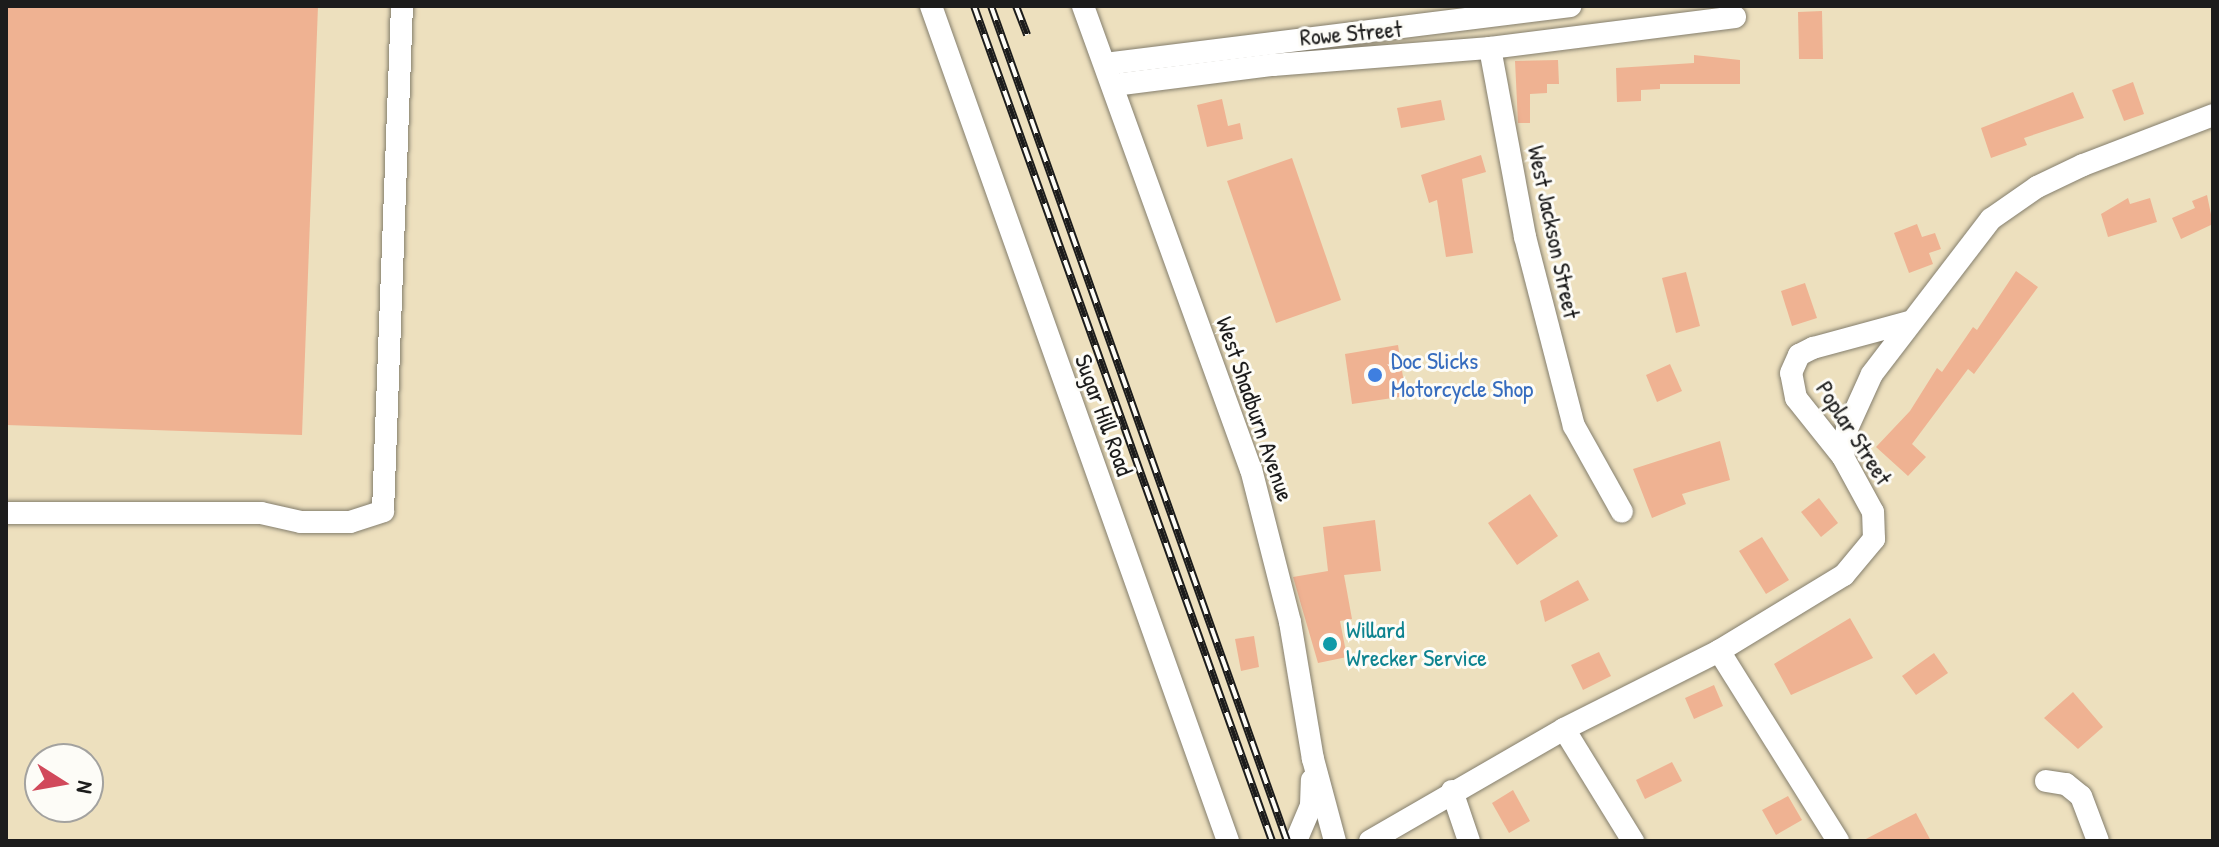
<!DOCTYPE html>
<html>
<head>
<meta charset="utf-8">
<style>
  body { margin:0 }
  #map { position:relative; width:2219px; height:847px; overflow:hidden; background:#ede0be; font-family:"Patrick Hand",sans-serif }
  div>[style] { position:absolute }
  .building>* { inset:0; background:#efb292 }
  .roads { filter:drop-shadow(0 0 2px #847e6d) drop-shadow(0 0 2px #847e6d) }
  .minor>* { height:22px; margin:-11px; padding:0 11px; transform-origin:11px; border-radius:11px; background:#fff }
  .rail>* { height:8px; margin-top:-4px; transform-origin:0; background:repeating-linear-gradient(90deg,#fdfcf7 0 15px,#1c1c1c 0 30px); box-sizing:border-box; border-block:2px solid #1c1c1c }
  .dots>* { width:22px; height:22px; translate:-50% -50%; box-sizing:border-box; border:4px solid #fdfcf7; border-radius:50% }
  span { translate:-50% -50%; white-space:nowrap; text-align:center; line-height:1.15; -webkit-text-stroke:6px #fdfcf7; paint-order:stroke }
  .street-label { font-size:24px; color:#1c1c1c }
  .shop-label { font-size:24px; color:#366cbe }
  .left { translate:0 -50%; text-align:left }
  .culture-label { font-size:24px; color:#0d838f }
  .frame { position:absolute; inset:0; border:8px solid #1c1c1c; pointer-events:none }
  .north { position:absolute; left:24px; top:743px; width:80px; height:80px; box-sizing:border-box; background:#fdfcf7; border:2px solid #a3a29f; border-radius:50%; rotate:101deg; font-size:22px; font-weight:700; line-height:32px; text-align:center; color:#1c1c1c }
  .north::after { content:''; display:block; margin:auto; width:28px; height:36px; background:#d1495b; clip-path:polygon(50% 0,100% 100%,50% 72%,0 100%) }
</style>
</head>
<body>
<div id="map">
  <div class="building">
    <i style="clip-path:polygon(6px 6px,318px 6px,302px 435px,6px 425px)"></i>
    <i style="clip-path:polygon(1822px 11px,1823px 59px,1799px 59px,1798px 12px)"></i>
    <i style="clip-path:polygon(1694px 55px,1740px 60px,1740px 84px,1660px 84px,1660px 89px,1641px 90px,1641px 101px,1617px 102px,1616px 68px,1694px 63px)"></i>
    <i style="clip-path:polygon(1558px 60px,1559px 84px,1547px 84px,1547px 93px,1530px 94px,1530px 123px,1518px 123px,1515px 61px)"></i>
    <i style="clip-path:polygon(2133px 82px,2144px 114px,2124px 121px,2112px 90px)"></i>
    <i style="clip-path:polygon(2073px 92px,2084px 118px,2024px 138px,2027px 145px,1991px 158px,1981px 128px)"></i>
    <i style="clip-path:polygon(1222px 99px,1228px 126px,1240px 123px,1243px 139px,1207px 147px,1197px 105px)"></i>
    <i style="clip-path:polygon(1441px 100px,1445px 120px,1401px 128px,1397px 108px)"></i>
    <i style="clip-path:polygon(1481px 155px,1486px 172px,1462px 179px,1473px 253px,1446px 257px,1437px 200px,1429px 203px,1421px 175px)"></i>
    <i style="clip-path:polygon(1292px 158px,1341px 300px,1276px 323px,1227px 181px)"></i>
    <i style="clip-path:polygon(2207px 195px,2213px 224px,2181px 239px,2172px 218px,2195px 208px,2192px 201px)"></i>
    <i style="clip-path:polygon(2128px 198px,2130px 204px,2150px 198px,2157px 222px,2108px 237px,2101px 214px)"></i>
    <i style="clip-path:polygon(1917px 224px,1922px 237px,1935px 233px,1941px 249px,1929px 253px,1933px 264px,1909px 273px,1894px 233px)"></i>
    <i style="clip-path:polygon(2016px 271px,2038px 287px,1974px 374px,1968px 369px,1912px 444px,1926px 457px,1908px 476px,1876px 447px,1910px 411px,1937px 368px,1942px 372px,1973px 327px,1977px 330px)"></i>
    <i style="clip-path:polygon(1686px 272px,1700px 326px,1676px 333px,1662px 278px)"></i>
    <i style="clip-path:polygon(1805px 283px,1817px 318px,1792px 326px,1781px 291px)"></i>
    <i style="clip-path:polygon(1398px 345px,1406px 396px,1352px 404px,1345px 354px)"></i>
    <i style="clip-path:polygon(1670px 364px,1682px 391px,1657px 402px,1646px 375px)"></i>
    <i style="clip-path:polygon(1720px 441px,1730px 480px,1682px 494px,1686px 504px,1652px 518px,1633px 469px)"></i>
    <i style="clip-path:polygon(1530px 494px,1558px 536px,1517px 565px,1488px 523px)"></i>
    <i style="clip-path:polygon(1819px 498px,1838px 523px,1821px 537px,1801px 512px)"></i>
    <i style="clip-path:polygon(1375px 520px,1381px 571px,1344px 575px,1352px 619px,1340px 621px,1347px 657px,1318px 663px,1293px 577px,1328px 571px,1323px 527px)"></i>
    <i style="clip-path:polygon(1762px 537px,1789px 580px,1766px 594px,1739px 551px)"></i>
    <i style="clip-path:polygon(1578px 580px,1589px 600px,1545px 622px,1540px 601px)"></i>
    <i style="clip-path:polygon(1850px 618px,1873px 658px,1791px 695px,1774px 664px)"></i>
    <i style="clip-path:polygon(1254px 636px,1259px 667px,1241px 671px,1235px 639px)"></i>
    <i style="clip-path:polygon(1599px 652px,1611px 676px,1583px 690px,1571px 665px)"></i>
    <i style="clip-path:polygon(1934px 653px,1948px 673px,1916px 695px,1902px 676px)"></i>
    <i style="clip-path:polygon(1714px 685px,1723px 706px,1694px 719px,1685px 698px)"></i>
    <i style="clip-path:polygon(2073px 692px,2103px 727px,2078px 749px,2044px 718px)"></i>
    <i style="clip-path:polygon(1672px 762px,1682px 781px,1645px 799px,1636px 780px)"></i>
    <i style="clip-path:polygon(1513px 790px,1530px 821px,1509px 833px,1492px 803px)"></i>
    <i style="clip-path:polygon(1788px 796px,1802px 820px,1776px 835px,1762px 810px)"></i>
    <i style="clip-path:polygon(1916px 813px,1931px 841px,1862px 841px)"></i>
  </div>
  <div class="roads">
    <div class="minor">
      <i style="left:931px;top:6px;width:886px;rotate:70.42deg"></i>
      <i style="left:1083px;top:6px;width:493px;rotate:70.1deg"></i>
      <i style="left:1251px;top:469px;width:158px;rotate:75.7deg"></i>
      <i style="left:1290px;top:622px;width:139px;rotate:80.5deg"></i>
      <i style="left:1313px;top:759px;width:85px;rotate:75deg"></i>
      <i style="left:1490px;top:48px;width:192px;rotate:79.5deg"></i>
      <i style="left:1525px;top:237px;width:195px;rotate:75.5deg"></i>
      <i style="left:1574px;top:426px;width:98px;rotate:60.8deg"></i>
      <i style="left:1105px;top:64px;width:469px;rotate:-7.1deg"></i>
      <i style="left:1114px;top:85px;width:160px;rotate:-7.2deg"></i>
      <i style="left:1273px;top:65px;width:218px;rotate:-4.5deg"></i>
      <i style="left:1490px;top:48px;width:247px;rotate:-7.2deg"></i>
      <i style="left:1843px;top:457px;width:28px;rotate:-82deg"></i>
      <i style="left:1847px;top:429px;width:60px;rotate:-65.6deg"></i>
      <i style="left:1872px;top:374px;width:195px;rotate:-52.5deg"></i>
      <i style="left:1991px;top:219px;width:56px;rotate:-34.8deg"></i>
      <i style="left:2037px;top:187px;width:51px;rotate:-25.6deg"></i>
      <i style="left:2083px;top:165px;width:139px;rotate:-21deg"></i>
      <i style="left:6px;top:513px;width:255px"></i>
      <i style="left:261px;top:513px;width:41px;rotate:12.7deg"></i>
      <i style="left:301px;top:522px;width:49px"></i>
      <i style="left:350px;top:522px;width:35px;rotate:-18deg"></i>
      <i style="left:383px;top:511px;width:505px;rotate:-87.85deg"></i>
      <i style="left:1719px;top:651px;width:224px;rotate:57.9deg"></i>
      <i style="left:1564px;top:729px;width:132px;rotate:58.4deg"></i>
      <i style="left:2046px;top:781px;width:20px;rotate:9deg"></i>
      <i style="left:2066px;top:784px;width:19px;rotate:39deg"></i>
      <i style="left:2081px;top:796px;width:48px;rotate:69.3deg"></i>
      <i style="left:1452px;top:791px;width:53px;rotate:71.2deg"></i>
      <i style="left:1296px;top:841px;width:39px;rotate:-67deg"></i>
      <i style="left:1311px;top:805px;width:25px;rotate:-88deg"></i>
      <i style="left:1370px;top:841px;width:224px;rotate:-30deg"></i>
      <i style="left:1564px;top:729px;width:174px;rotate:-26.7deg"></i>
      <i style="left:1719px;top:651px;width:146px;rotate:-31.3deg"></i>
      <i style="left:1844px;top:575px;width:47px;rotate:-50.2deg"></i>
      <i style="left:1874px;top:539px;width:27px;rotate:-92deg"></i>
      <i style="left:1873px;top:512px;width:63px;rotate:-118.6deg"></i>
      <i style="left:1843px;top:457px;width:75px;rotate:-128.5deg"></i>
      <i style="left:1796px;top:398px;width:25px;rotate:-101deg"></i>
      <i style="left:1791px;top:373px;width:20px;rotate:-66deg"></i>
      <i style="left:1799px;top:355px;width:16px;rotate:-27deg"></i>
      <i style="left:1813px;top:348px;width:99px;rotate:-15.2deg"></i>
    </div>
  </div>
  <div class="rail">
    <i style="left:974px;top:6px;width:887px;rotate:70.36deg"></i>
    <i style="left:991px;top:6px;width:886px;rotate:70.48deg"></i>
    <i style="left:1016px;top:6px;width:31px;rotate:69deg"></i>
  </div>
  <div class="dots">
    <i style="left:1375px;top:375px;background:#3f7fe0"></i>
    <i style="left:1330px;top:644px;background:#0f9aa8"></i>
  </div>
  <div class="street-label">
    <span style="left:1351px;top:33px;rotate:-5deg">Rowe Street</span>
    <span style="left:1554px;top:232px;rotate:78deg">West Jackson Street</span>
    <span style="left:1255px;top:409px;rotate:71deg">West Shadburn Avenue</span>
    <span style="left:1104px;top:415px;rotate:70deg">Sugar Hill Road</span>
    <span style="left:1854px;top:433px;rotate:57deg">Poplar Street</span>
  </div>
  <div class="shop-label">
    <span class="left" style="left:1391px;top:375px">Doc Slicks<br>Motorcycle Shop</span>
  </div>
  <div class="culture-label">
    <span class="left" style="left:1346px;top:644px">Willard<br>Wrecker Service</span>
  </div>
  <div class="frame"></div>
  <div class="north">N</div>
</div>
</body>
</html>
